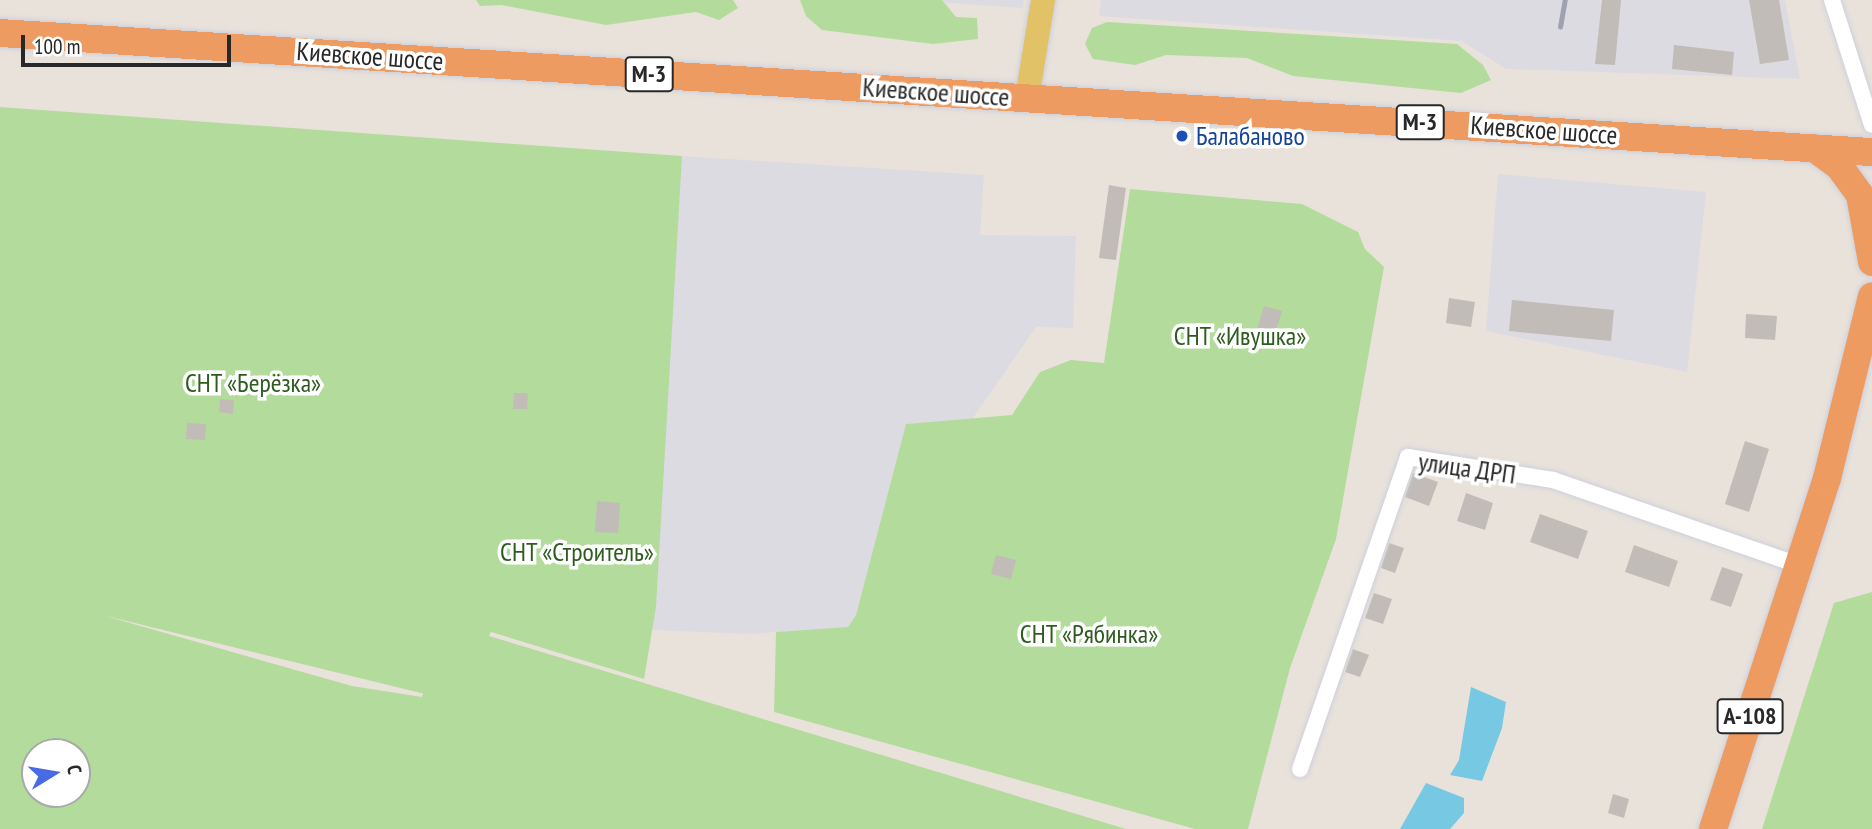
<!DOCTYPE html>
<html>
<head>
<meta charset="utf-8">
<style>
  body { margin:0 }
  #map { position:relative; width:1872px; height:829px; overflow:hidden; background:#e9e2db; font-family:"PT Sans Narrow",sans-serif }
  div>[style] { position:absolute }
  .industrial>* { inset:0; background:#dddbe2 }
  .green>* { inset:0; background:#b3db9c }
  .water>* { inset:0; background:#77c8e2 }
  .building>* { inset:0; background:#c1bcb7 }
  .roads { filter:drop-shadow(0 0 2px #cdd0db) drop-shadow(0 0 2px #cdd0db) }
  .street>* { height:16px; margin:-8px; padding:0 8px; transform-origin:8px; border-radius:8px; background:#fff }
  .primary>* { height:24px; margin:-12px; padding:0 12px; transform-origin:12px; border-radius:12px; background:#e2c267 }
  .highway>* { height:28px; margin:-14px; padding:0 14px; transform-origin:14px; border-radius:14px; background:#ee9b61 }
  .rail>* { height:4.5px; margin:-2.25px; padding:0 2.25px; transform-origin:2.25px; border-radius:2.25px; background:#9ea1b0 }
  .dots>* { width:19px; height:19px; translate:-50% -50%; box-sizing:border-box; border:4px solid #fff; border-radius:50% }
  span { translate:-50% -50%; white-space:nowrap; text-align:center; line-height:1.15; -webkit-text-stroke:7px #fff; paint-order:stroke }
  .shield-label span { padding:2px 5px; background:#fff; border:2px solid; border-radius:5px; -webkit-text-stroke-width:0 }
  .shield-label { font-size:24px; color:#282828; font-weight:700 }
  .street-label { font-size:26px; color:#282828 }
  .transit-label { font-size:26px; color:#164399 }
  .left { translate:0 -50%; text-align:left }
  .park-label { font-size:26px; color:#2e5c20 }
  .north { position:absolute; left:21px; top:738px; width:70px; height:70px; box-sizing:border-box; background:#fff; border:2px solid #a9a9a9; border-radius:50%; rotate:79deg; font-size:19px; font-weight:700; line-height:28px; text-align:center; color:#282828 }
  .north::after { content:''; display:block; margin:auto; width:24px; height:32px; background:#496ae7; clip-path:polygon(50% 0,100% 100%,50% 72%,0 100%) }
  .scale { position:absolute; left:21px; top:35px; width:210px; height:32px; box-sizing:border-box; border:4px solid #282828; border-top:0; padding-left:9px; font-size:21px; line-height:24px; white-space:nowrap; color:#282828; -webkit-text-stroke:5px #fff; paint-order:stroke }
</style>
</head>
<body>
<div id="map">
  <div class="industrial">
    <i style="clip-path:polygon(910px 0,1024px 0,1023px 8px)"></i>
    <i style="clip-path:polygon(1101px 0,1785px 0,1800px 79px,1506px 69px,1462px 41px,1099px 16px)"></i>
    <i style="clip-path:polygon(682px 156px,984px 175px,980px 235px,1076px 236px,1073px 328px,1036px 327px,973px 418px,906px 424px,856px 615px,849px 627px,749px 634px,651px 630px)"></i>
    <i style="clip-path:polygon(1498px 174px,1706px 192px,1687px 372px,1486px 331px)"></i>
  </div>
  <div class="green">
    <i style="clip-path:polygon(476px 0,733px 0,738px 8px,719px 20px,696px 12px,606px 25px,501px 5px,480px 6px)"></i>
    <i style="clip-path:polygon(800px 0,942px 0,956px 17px,977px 18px,978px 39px,933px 44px,822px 30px,806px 16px)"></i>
    <i style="clip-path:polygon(1107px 22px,1457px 44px,1483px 65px,1491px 80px,1461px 93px,1293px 76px,1247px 58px,1166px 55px,1135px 65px,1093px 59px,1085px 44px,1092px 28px)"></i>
    <i style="clip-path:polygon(evenodd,0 107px,682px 156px,656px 607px,644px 679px,491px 632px,489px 636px,1126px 829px,0 829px,0 107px,102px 615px,421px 693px,423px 693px,422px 697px,352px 686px,102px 615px,0 107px,35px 752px,77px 752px,77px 794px,35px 794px,35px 752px)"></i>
    <i style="clip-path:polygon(1130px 189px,1302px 204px,1358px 232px,1365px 249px,1384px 267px,1336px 539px,1290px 668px,1248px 829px,1195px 829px,774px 712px,776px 632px,848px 627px,856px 615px,906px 424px,1012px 415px,1040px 372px,1071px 360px,1104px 363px)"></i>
    <i style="clip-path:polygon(1872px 592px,1872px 829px,1762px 829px,1834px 603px)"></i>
  </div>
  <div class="water">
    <i style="clip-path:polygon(1471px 687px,1506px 702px,1502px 728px,1482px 781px,1450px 775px,1459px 760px)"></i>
    <i style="clip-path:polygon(1426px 783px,1464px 798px,1464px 813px,1450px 829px,1400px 829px)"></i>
  </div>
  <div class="building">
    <i style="clip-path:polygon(1602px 0,1621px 0,1615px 65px,1595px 64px)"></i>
    <i style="clip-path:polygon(1749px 0,1779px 0,1789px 60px,1760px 64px)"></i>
    <i style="clip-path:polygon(1674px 45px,1734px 52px,1732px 75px,1672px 69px)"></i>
    <i style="clip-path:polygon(1109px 185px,1126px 188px,1116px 260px,1099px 258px)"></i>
    <i style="clip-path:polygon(1449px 298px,1475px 302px,1471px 327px,1446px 323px)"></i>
    <i style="clip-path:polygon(1512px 300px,1614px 310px,1611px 341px,1509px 331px)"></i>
    <i style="clip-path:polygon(1264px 306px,1282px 311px,1273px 341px,1255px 336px)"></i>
    <i style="clip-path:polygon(1746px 314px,1777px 316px,1775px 340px,1745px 338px)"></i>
    <i style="clip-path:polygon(514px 393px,528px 393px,527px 409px,513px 409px)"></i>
    <i style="clip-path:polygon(220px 399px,234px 400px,233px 414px,219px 412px)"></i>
    <i style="clip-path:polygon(187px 423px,206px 424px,205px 440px,186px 439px)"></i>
    <i style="clip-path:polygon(1745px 441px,1769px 449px,1749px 512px,1725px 504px)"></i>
    <i style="clip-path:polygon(1413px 473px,1438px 482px,1429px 506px,1405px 497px)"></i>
    <i style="clip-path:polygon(1466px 493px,1493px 503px,1485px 530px,1457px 521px)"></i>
    <i style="clip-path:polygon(597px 501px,620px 503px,618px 533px,595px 532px)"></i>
    <i style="clip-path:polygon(1540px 514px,1588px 531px,1578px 559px,1530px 542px)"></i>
    <i style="clip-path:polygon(1389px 543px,1404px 548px,1395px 573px,1381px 568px)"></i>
    <i style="clip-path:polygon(1634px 545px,1678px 561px,1669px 587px,1625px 572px)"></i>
    <i style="clip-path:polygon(996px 555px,1016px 560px,1011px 579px,991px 574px)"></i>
    <i style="clip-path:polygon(1722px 567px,1743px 574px,1731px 607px,1710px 600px)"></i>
    <i style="clip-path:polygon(1374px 593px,1392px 599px,1383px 624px,1365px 618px)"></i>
    <i style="clip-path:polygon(1353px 649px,1369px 655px,1360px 677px,1345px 672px)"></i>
    <i style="clip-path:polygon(1613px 794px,1629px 799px,1624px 818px,1608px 813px)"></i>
  </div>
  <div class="roads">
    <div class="street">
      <i style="left:1832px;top:0;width:131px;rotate:72.3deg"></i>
      <i style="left:1300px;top:769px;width:330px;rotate:-70.9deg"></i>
      <i style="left:1408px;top:457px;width:147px;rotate:9deg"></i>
      <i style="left:1553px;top:480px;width:259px;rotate:19.1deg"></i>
    </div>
    <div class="primary">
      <i style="left:1027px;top:98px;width:99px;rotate:-80.7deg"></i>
    </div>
    <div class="highway">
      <i style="left:0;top:33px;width:1876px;rotate:3.64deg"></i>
      <i style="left:1814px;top:148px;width:31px;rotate:36deg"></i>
      <i style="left:1839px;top:166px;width:36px;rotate:54deg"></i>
      <i style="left:1860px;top:195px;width:68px;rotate:79.8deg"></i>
      <i style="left:1713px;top:829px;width:369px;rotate:-72deg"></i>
      <i style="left:1827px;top:478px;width:187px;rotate:-76.1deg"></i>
    </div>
  </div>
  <div class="rail">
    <i style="left:1560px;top:27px;width:27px;rotate:-80deg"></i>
  </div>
  <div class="dots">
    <i style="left:1182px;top:136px;background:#1a4fb4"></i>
  </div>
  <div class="shield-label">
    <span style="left:649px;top:74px">М-3</span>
    <span style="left:1420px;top:122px">М-3</span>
    <span style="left:1750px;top:716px">А-108</span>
  </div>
  <div class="street-label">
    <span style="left:370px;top:56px;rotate:4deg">Киевское шоссе</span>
    <span style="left:936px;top:92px;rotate:4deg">Киевское шоссе</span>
    <span style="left:1544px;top:130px;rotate:4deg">Киевское шоссе</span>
    <span style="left:1467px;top:468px;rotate:8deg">улица ДРП</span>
  </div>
  <div class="transit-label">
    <span class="left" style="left:1196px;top:136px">Балабаново</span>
  </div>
  <div class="park-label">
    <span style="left:1240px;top:336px">СНТ «Ивушка»</span>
    <span style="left:253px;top:383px">СНТ «Берёзка»</span>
    <span style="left:577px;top:552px">СНТ «Строитель»</span>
    <span style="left:1089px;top:634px">СНТ «Рябинка»</span>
  </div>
  <div class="north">С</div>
  <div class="scale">100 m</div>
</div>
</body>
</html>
